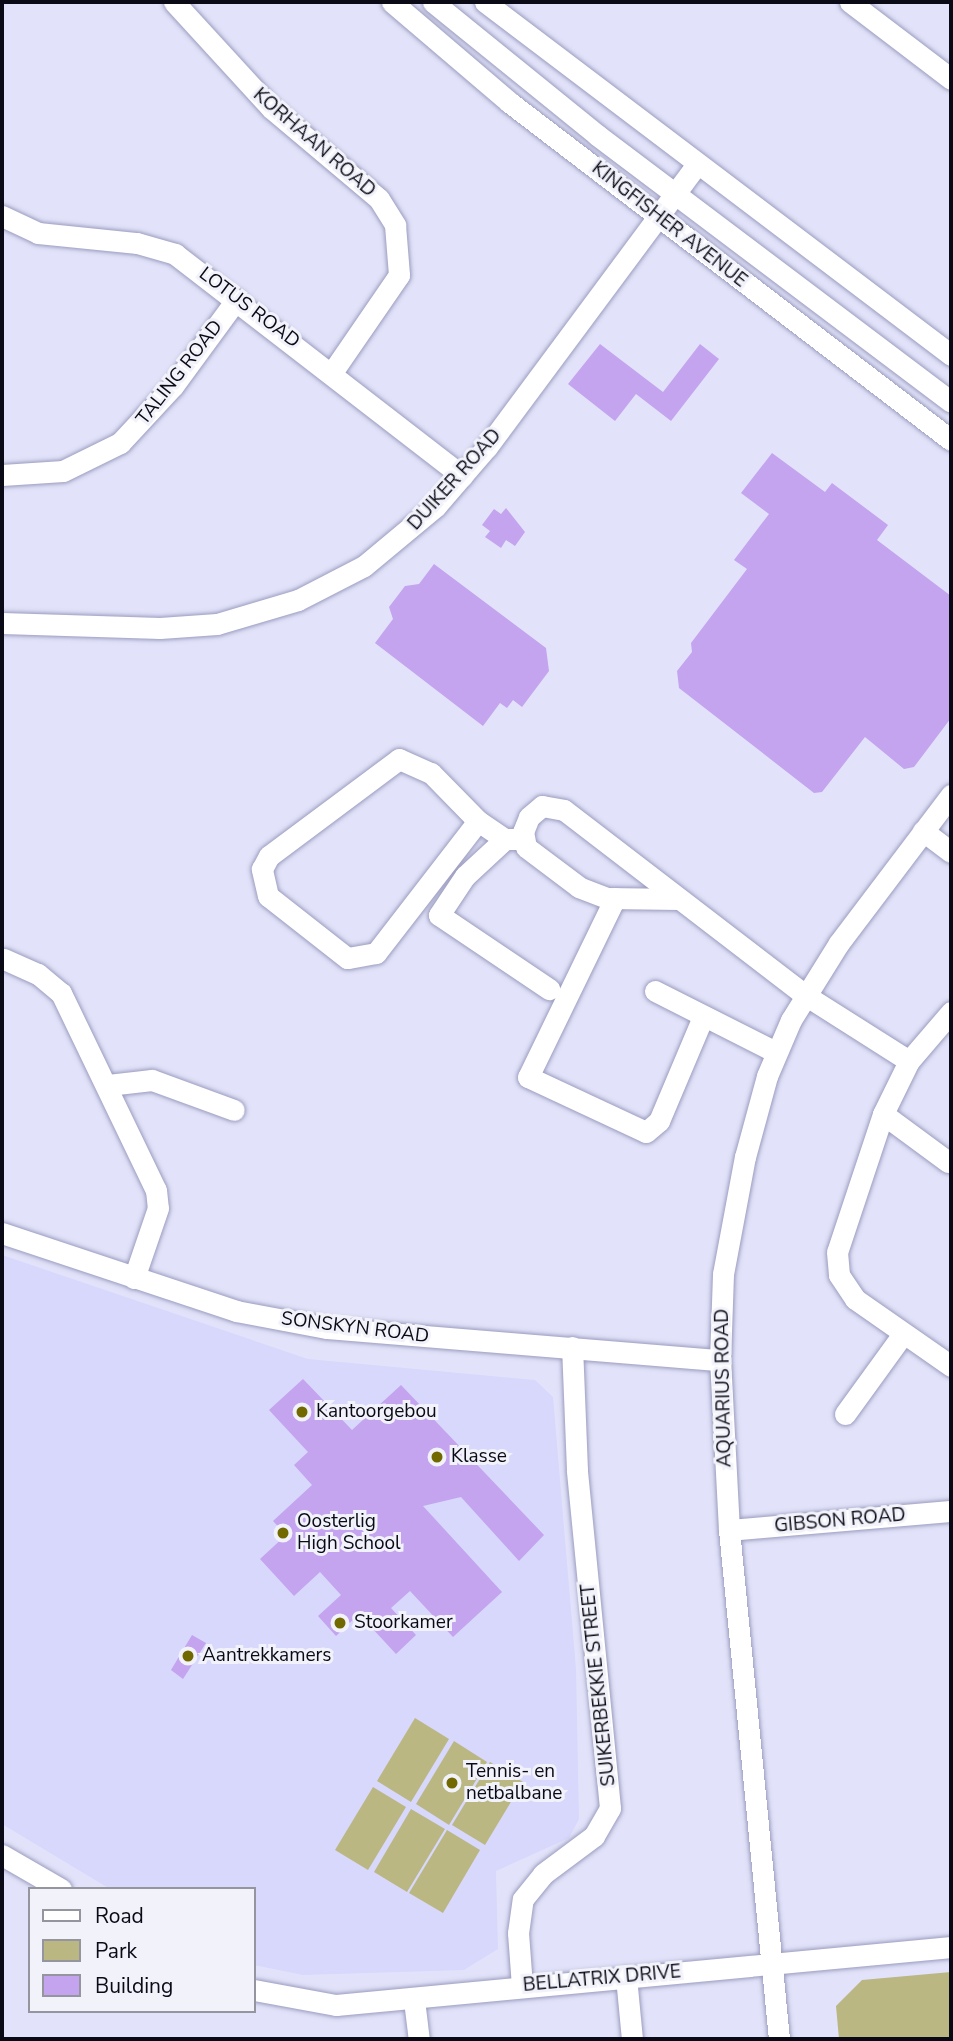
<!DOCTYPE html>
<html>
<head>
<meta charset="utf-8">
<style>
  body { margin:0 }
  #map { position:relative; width:953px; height:2041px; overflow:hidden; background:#e2e3fa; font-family:"Nunito Sans",sans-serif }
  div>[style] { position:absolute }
  .built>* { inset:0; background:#d7d8fc }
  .green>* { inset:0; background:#bbb783 }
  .building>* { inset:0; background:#c4a3ef }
  .roads { filter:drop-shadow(0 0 2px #9b9cbf) drop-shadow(0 0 2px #9b9cbf) }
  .minor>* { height:21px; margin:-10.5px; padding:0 10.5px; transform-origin:10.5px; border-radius:10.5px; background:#fff }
  .dots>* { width:19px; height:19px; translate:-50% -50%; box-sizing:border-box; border:4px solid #f2f2fa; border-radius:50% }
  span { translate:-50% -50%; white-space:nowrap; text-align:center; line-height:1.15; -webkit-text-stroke:6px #f2f2fa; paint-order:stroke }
  .street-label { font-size:19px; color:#0a0a16 }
  .poi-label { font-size:19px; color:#0a0a16 }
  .left { translate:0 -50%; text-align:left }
  .frame { position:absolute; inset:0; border:4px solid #0a0a16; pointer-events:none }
  .legend { position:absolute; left:28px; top:1887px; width:228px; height:126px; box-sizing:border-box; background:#f2f2fa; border:2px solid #95959f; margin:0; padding:9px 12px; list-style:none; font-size:21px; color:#0a0a16 }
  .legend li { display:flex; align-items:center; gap:14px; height:35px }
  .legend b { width:35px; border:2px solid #95959f }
</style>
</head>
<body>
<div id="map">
  <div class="built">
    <i style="clip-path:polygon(2px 1255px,308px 1359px,535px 1380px,553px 1397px,576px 1669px,579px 1819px,569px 1838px,496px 1871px,498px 1949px,464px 1970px,303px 1975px,254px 1965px,254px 1889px,110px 1889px,2px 1824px)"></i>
  </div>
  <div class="green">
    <i style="clip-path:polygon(415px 1718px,449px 1739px,411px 1802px,377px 1781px)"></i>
    <i style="clip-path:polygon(454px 1741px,487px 1762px,449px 1825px,416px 1804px)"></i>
    <i style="clip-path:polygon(490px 1762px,523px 1782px,485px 1845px,452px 1825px)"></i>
    <i style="clip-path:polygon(373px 1787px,406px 1807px,368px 1870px,335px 1850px)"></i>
    <i style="clip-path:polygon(411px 1809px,445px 1829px,407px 1892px,374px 1872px)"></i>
    <i style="clip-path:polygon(447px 1830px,480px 1850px,443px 1913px,409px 1893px)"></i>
    <i style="clip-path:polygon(951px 1972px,951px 2039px,839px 2039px,836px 2006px,862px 1980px)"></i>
  </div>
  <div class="building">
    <i style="clip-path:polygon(600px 344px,663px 392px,700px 344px,719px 359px,671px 421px,636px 394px,615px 421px,568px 384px)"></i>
    <i style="clip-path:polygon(772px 453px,825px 492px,832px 483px,888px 525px,877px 540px,951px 596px,951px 718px,914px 767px,904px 769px,865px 737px,822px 792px,814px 793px,679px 688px,677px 671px,692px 652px,691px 643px,747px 569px,734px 560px,769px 514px,741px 493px)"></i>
    <i style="clip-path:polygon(506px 508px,525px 532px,515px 546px,506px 540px,501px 548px,485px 537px,490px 531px,482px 525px,494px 509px,501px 514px)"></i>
    <i style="clip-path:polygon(434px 564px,546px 648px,549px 671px,522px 707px,513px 700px,507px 708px,500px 703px,483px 726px,375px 643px,393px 619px,389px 607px,405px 586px,419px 584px)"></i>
    <i style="clip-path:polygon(303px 1379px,352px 1430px,401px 1385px,544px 1535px,519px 1561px,461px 1497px,423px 1506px,502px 1592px,453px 1637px,410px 1591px,391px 1608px,416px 1635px,396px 1654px,359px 1614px,336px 1636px,318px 1616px,341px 1595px,320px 1572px,294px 1596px,260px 1559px,286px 1535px,273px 1521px,312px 1485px,294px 1465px,308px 1452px,269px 1410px)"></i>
    <i style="clip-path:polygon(192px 1635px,206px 1643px,183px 1679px,171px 1670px)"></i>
  </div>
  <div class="roads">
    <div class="minor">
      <i style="left:174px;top:2px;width:144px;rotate:47.5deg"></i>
      <i style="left:271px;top:108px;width:141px;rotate:40.1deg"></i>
      <i style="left:379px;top:199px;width:31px;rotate:58deg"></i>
      <i style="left:395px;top:225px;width:50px;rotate:85.4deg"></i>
      <i style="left:399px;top:275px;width:116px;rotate:124.5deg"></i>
      <i style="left:392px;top:2px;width:154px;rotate:40.5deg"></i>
      <i style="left:509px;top:102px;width:556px;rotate:37.41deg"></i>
      <i style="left:433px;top:2px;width:211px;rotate:39deg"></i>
      <i style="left:597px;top:135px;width:443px;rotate:37deg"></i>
      <i style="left:485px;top:2px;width:585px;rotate:37.14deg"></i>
      <i style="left:850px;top:2px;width:127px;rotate:37.3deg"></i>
      <i style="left:2px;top:216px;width:40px;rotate:25deg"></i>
      <i style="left:38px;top:233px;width:100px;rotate:5.8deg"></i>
      <i style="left:137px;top:243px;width:40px;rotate:16deg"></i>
      <i style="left:175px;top:254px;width:363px;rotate:37.7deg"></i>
      <i style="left:2px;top:475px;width:61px;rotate:-3.8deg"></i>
      <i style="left:63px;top:471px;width:64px;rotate:-26.2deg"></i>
      <i style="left:120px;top:443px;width:78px;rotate:-47.1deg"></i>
      <i style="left:173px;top:386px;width:107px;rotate:-53.8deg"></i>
      <i style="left:2px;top:623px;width:158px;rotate:1.8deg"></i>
      <i style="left:160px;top:628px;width:57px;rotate:-4deg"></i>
      <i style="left:217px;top:624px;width:84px;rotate:-16.5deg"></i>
      <i style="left:298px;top:600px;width:74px;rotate:-27.3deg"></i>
      <i style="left:364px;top:566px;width:94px;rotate:-39.8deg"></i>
      <i style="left:436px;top:506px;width:78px;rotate:-49.2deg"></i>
      <i style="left:487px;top:447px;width:350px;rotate:-53.4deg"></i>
      <i style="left:478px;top:821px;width:167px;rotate:127.7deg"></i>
      <i style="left:376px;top:953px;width:29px;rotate:170deg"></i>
      <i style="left:347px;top:958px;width:100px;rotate:-141.9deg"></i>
      <i style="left:268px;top:896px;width:28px;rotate:-103deg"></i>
      <i style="left:262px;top:869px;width:15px;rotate:-62deg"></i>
      <i style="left:269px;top:856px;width:162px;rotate:-36.7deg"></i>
      <i style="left:399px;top:759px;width:35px;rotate:24deg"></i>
      <i style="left:431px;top:773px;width:67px;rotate:45.6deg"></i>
      <i style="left:478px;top:821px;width:32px;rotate:34deg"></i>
      <i style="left:505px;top:839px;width:18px"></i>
      <i style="left:923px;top:831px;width:35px;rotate:37deg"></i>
      <i style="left:505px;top:839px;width:54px;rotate:137.2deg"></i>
      <i style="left:465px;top:876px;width:47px;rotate:123.7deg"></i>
      <i style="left:439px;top:915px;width:133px;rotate:33.9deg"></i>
      <i style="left:615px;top:898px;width:199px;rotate:115.9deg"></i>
      <i style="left:528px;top:1077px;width:130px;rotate:25deg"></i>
      <i style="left:646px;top:1132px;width:17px;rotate:-40deg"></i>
      <i style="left:659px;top:1121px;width:113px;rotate:-67.1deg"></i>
      <i style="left:679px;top:899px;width:72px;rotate:-179.2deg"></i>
      <i style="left:607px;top:898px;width:30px;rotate:-159deg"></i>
      <i style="left:579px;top:887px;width:66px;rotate:-143deg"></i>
      <i style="left:526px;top:847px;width:15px;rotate:-101deg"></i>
      <i style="left:523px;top:832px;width:16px;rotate:-68deg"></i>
      <i style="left:529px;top:817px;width:17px;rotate:-40deg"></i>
      <i style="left:542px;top:806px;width:22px;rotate:10deg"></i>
      <i style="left:564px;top:810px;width:304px;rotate:37.5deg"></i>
      <i style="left:805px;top:995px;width:123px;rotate:32.4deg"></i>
      <i style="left:4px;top:959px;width:37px;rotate:24deg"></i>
      <i style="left:38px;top:974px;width:30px;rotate:40deg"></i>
      <i style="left:61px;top:993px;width:219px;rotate:64.3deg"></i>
      <i style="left:156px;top:1190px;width:18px;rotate:84deg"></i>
      <i style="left:158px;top:1208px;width:74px;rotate:108.9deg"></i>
      <i style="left:655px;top:991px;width:136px;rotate:26.8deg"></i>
      <i style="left:951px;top:1012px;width:65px;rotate:130.6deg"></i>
      <i style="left:909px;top:1061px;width:59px;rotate:116.1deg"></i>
      <i style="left:883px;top:1114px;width:145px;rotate:108.4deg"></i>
      <i style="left:837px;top:1252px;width:23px;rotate:85deg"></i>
      <i style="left:839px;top:1275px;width:29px;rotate:56deg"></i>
      <i style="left:855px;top:1299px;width:117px;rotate:34.9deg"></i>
      <i style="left:108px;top:1085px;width:44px;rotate:-6.5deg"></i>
      <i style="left:152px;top:1080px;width:87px;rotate:20.1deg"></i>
      <i style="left:883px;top:1114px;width:81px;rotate:36.4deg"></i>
      <i style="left:2px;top:1233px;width:247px;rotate:18.4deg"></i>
      <i style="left:236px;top:1311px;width:93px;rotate:10.6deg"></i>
      <i style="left:327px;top:1328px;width:394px;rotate:4.7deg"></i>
      <i style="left:845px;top:1414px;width:99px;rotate:-54.1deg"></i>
      <i style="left:729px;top:1530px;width:223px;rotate:-4.9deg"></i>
      <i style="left:2px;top:1855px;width:68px;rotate:30deg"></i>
      <i style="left:626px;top:1977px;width:62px;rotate:84.5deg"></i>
      <i style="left:522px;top:1986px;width:53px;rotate:-94.3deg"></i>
      <i style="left:518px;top:1933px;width:34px;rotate:-82deg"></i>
      <i style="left:523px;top:1899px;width:32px;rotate:-51deg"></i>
      <i style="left:543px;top:1874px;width:64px;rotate:-36.7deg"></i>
      <i style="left:594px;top:1836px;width:32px;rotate:-60deg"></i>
      <i style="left:610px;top:1808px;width:340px;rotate:-95.6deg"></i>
      <i style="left:577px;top:1470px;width:123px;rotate:-92.3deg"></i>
      <i style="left:254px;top:1990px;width:83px;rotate:10.4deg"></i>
      <i style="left:336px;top:2005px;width:618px;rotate:-5.39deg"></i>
      <i style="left:414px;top:2000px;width:39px;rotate:83deg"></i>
      <i style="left:779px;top:2039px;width:511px;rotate:-95.61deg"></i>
      <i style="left:729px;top:1530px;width:170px;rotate:-93deg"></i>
      <i style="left:720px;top:1360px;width:86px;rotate:-88deg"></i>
      <i style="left:723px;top:1274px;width:119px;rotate:-79.4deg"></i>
      <i style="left:745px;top:1157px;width:84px;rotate:-74.8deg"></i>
      <i style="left:767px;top:1076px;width:61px;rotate:-66.8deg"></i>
      <i style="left:791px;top:1020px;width:91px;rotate:-58.1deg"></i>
      <i style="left:839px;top:943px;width:186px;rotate:-52.9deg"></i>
    </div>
  </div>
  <div class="dots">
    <i style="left:302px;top:1412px;background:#716800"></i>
    <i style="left:437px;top:1457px;background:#716800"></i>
    <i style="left:283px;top:1533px;background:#716800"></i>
    <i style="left:340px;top:1623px;background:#716800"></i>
    <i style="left:188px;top:1656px;background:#716800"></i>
    <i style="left:452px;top:1783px;background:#716800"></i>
  </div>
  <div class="street-label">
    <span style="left:314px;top:143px;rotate:41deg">KORHAAN ROAD</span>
    <span style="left:669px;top:225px;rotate:38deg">KINGFISHER AVENUE</span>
    <span style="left:249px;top:308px;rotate:37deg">LOTUS ROAD</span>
    <span style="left:180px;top:373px;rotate:-52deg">TALING ROAD</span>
    <span style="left:455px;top:480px;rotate:-48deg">DUIKER ROAD</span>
    <span style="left:355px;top:1328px;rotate:7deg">SONSKYN ROAD</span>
    <span style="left:724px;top:1388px;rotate:-91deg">AQUARIUS ROAD</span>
    <span style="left:840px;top:1521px;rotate:-5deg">GIBSON ROAD</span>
    <span style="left:599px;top:1685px;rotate:-96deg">SUIKERBEKKIE STREET</span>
    <span style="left:602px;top:1979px;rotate:-5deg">BELLATRIX DRIVE</span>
  </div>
  <div class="poi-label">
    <span class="left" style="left:316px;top:1412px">Kantoorgebou</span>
    <span class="left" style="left:451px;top:1457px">Klasse</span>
    <span class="left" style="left:297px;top:1533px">Oosterlig<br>High School</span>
    <span class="left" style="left:354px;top:1623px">Stoorkamer</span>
    <span class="left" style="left:202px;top:1656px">Aantrekkamers</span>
    <span class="left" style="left:466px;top:1783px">Tennis- en<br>netbalbane</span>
  </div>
  <div class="frame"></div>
  <ul class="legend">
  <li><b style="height:9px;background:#fff"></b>Road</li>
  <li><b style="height:19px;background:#bbb783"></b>Park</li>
  <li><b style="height:19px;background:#c4a3ef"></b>Building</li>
  </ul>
</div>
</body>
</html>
